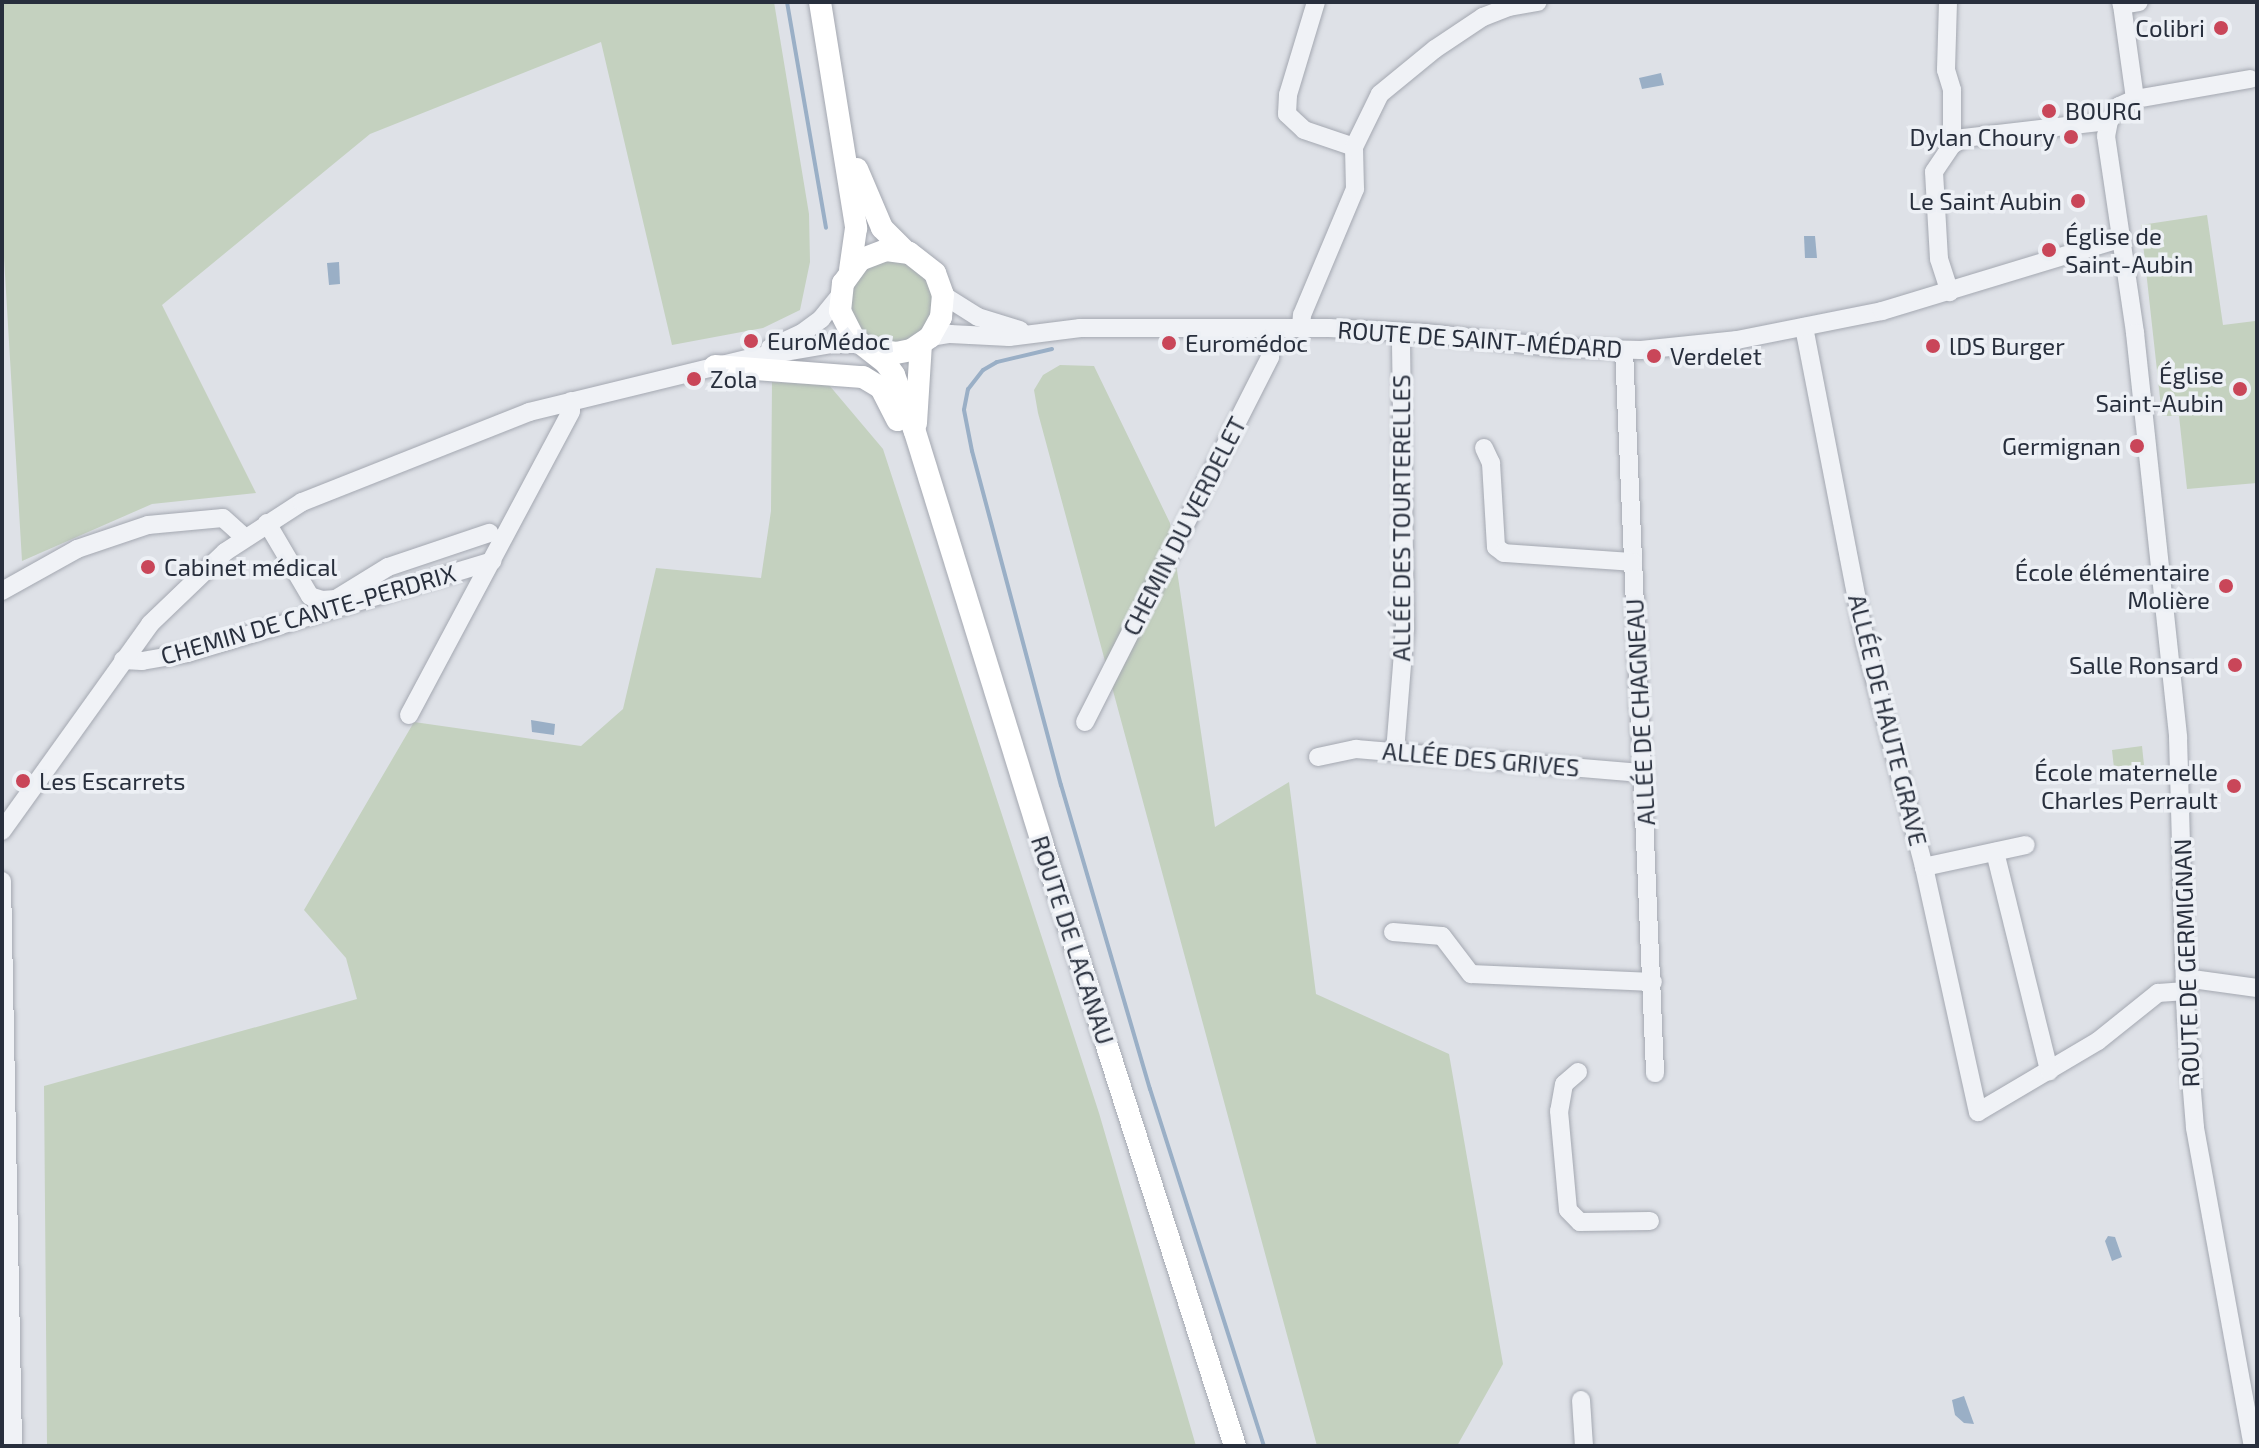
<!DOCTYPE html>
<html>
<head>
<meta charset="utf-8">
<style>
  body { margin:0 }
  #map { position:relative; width:2259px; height:1448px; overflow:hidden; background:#dee1e7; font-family:"Exo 2",sans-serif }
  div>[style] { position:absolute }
  .green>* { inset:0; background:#c4d1bf }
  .round { border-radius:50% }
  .water>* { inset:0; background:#9aafc6 }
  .stream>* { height:4px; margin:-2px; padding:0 2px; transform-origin:2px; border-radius:2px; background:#9aafc6 }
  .roads { filter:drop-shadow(0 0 2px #a4a8b1) drop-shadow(0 0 2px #a4a8b1) }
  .minor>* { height:18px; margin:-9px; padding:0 9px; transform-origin:9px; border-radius:9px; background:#f0f2f6 }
  .major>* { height:22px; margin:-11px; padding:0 11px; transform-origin:11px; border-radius:11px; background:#fff }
  .dots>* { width:22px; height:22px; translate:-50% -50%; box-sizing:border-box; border:4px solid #edf0f5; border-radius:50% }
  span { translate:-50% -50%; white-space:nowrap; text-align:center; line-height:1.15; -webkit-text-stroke:7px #edf0f5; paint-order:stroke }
  .poi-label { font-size:24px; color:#282f3d }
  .right { translate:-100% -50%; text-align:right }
  .left { translate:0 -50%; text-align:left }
  .street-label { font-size:24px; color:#282f3d }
  .frame { position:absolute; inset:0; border:4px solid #282f3d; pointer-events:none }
</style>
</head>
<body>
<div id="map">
  <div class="green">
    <i style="clip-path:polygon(2px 2px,774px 2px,809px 214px,810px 262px,800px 310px,763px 328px,672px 345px,601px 42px,370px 134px,162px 305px,256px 493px,152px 504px,22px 561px,2px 224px)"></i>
    <i style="clip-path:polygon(2207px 215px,2223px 325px,2255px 321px,2257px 483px,2187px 489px,2179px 416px,2162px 416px,2141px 225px)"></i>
    <i class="round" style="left:849px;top:260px;width:84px;height:84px"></i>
    <i style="clip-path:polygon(1060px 365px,1094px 366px,1170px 523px,1215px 827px,1289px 782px,1316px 994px,1449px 1054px,1503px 1364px,1457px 1446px,1317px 1446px,1038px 413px,1034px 390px,1043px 375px)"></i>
    <i style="clip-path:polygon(772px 382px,829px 385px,883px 449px,1099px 1113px,1196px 1446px,47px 1446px,44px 1086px,357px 999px,346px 958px,304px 910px,414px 722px,581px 746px,623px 709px,656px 568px,761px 578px,771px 511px)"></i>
    <i style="clip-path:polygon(2142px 746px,2144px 765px,2114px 768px,2112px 750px)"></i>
  </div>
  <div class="water">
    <i style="clip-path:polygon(1661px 73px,1664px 85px,1642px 89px,1639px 78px)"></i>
    <i style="clip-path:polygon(1804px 236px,1815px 236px,1817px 258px,1805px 258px)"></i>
    <i style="clip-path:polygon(339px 262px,340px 284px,329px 285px,327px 263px)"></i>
    <i style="clip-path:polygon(531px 720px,555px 724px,554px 735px,532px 732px)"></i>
    <i style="clip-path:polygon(2108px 1236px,2115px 1237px,2122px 1257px,2112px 1261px,2105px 1241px)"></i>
    <i style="clip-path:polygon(1964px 1396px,1974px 1424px,1964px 1423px,1955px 1415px,1952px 1400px)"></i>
  </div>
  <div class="stream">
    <i style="left:787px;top:2px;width:229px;rotate:80.2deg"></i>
    <i style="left:1052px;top:349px;width:57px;rotate:166.7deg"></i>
    <i style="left:997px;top:362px;width:16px;rotate:150deg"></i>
    <i style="left:983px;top:370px;width:24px;rotate:128deg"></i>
    <i style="left:968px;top:389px;width:21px;rotate:101deg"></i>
    <i style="left:964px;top:410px;width:42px;rotate:79deg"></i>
    <i style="left:972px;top:451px;width:346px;rotate:75.1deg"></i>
    <i style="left:1061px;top:785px;width:317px;rotate:73.7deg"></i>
    <i style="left:1150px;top:1089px;width:375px;rotate:72.3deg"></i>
  </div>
  <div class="roads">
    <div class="minor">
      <i style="left:1316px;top:2px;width:97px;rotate:106.8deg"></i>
      <i style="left:1288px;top:95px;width:19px;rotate:93deg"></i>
      <i style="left:1287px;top:114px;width:23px;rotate:43deg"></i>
      <i style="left:1304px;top:130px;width:53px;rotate:18.8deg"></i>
      <i style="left:1948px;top:2px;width:68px;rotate:91.7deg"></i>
      <i style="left:1946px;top:70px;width:21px;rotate:73deg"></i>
      <i style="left:1952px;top:90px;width:55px;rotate:90deg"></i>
      <i style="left:1952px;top:145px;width:32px;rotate:124deg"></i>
      <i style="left:1934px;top:172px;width:87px;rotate:86.7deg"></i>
      <i style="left:1939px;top:259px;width:35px;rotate:72deg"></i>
      <i style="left:2121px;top:2px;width:3px;rotate:72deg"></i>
      <i style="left:2122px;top:5px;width:17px;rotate:-10deg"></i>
      <i style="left:2122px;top:5px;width:95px;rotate:82.1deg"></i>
      <i style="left:2250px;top:79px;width:117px;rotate:170.1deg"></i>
      <i style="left:2135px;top:99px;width:17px;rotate:156deg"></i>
      <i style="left:2119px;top:106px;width:18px;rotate:124deg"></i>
      <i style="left:2109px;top:121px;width:15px;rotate:101deg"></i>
      <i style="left:2106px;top:136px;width:199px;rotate:81.6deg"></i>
      <i style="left:2135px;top:333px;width:406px;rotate:83.9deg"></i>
      <i style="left:2178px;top:737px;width:281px;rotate:88.4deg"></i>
      <i style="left:2186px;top:1018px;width:110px;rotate:85.3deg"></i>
      <i style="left:2195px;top:1128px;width:323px;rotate:79.7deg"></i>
      <i style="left:1952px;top:145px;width:14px;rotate:-30deg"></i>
      <i style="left:1964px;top:138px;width:146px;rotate:-6.7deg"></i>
      <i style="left:943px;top:295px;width:41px;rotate:32.2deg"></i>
      <i style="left:978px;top:317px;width:44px;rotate:17.2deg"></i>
      <i style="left:1804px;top:327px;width:321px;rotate:79deg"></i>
      <i style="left:1865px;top:642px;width:233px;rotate:75.3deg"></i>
      <i style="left:1924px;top:867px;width:251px;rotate:77.6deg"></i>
      <i style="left:1978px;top:1112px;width:139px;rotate:-30.6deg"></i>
      <i style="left:2098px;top:1041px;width:77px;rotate:-38.7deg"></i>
      <i style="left:2158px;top:993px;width:28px;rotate:-4deg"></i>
      <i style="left:1301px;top:328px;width:13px;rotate:-86deg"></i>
      <i style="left:1302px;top:315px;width:137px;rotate:-67.2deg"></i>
      <i style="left:1355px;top:189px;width:42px;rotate:-91.4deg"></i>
      <i style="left:1354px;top:147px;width:59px;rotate:-63.9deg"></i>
      <i style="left:1380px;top:94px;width:71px;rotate:-39.3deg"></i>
      <i style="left:1435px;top:49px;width:58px;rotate:-33.7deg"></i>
      <i style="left:1483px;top:17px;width:28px;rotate:-21deg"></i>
      <i style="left:1509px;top:7px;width:29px;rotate:-10deg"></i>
      <i style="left:930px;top:337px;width:20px;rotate:-9deg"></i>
      <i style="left:950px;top:334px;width:59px;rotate:2.9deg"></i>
      <i style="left:1009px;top:337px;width:72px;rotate:-7.2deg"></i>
      <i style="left:1080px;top:328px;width:249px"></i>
      <i style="left:1329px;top:328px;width:96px;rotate:3deg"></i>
      <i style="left:1425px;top:333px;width:137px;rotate:6.3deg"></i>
      <i style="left:1561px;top:348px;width:80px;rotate:1.4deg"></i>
      <i style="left:1641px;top:350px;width:97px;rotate:-5.9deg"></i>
      <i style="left:1737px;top:340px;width:148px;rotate:-11.3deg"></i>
      <i style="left:1882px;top:311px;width:248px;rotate:-16.9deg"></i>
      <i style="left:770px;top:348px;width:35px;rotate:-25deg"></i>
      <i style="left:802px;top:333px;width:24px;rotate:-36deg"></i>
      <i style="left:821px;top:319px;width:28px;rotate:-51deg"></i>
      <i style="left:1624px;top:350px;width:724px;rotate:87.54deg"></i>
      <i style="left:1484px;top:448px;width:17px;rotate:65deg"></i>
      <i style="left:1491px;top:463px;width:84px;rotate:86.6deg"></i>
      <i style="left:1496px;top:547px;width:10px;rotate:37deg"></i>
      <i style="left:1504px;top:553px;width:129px;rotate:4deg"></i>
      <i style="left:267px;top:523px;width:85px;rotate:59.5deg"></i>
      <i style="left:310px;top:596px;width:13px;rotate:18deg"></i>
      <i style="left:322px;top:600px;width:14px;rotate:-4deg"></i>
      <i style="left:336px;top:599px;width:61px;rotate:-31.6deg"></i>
      <i style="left:388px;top:567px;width:107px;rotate:-18.6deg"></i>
      <i style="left:2px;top:591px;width:86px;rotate:-29.2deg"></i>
      <i style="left:77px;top:549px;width:75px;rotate:-18.7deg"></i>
      <i style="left:148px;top:525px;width:75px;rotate:-5.3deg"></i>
      <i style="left:223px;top:518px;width:28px;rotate:42deg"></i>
      <i style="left:123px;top:660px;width:19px;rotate:3deg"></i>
      <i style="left:142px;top:661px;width:47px;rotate:-9.9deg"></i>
      <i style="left:188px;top:653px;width:318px;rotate:-16.8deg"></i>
      <i style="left:409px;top:715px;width:344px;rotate:-61.9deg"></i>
      <i style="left:571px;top:411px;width:10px;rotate:-90deg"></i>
      <i style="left:1085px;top:722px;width:409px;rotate:-63.1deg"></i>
      <i style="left:1270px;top:357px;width:29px;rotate:-86deg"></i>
      <i style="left:1395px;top:752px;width:123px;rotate:-85.4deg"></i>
      <i style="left:1405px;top:629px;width:297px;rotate:-90.8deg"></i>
      <i style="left:1318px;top:757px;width:39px;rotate:-12deg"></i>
      <i style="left:1356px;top:749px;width:289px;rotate:4.8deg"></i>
      <i style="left:2px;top:831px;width:254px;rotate:-54.4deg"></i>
      <i style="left:150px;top:624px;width:104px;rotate:-43.8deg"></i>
      <i style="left:225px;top:552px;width:92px;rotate:-33deg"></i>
      <i style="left:302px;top:502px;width:244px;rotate:-21.6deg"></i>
      <i style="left:529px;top:412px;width:228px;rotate:-13.7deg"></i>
      <i style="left:750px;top:358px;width:82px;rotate:-9.8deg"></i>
      <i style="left:831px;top:344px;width:30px"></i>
      <i style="left:1995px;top:852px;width:226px;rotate:76.1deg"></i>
      <i style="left:1924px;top:867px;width:104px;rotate:-12.2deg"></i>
      <i style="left:2px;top:881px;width:565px;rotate:88.88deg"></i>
      <i style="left:1393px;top:932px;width:49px;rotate:4.7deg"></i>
      <i style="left:1442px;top:936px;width:48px;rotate:52.7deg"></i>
      <i style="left:1471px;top:974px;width:182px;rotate:2.5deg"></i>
      <i style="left:2185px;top:978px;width:73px;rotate:7.9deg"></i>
      <i style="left:1578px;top:1072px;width:18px;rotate:139deg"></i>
      <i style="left:1564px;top:1084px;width:27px;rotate:100deg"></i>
      <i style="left:1559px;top:1111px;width:99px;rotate:84.8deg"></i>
      <i style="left:1568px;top:1210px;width:17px;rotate:45deg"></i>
      <i style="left:1580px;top:1222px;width:70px;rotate:-0.8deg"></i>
      <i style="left:1581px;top:1400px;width:46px;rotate:86.3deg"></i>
    </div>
    <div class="major">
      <i style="left:820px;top:2px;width:229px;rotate:80.9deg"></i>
      <i style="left:856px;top:228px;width:42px;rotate:98.1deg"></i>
      <i style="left:857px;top:169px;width:64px;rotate:67deg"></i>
      <i style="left:882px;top:228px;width:33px;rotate:45deg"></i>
      <i style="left:871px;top:349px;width:25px;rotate:9deg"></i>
      <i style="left:896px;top:353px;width:15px;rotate:-11deg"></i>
      <i style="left:911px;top:350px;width:23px;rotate:-34deg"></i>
      <i style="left:930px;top:337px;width:23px;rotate:-61deg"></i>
      <i style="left:941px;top:317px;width:22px;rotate:-85deg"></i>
      <i style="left:943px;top:295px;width:23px;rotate:-110deg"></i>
      <i style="left:935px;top:273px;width:33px;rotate:-142deg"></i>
      <i style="left:909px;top:253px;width:23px;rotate:-173deg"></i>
      <i style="left:886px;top:250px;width:28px;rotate:159deg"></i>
      <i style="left:860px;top:260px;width:29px;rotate:126deg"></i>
      <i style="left:843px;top:283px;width:28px;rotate:96deg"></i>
      <i style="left:840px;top:311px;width:30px;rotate:63deg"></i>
      <i style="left:854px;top:338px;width:39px;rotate:38deg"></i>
      <i style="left:885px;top:362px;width:16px;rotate:55deg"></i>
      <i style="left:894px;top:375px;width:61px;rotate:69.8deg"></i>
      <i style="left:915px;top:432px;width:430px;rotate:72.8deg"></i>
      <i style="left:1042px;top:843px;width:633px;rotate:72.25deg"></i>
      <i style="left:715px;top:366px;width:148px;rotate:4.3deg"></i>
      <i style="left:863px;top:377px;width:21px;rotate:31deg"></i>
      <i style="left:881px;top:388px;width:36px;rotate:63deg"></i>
      <i style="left:916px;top:423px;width:79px;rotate:-86.4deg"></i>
    </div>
  </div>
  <div class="dots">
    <i style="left:2221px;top:28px;background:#c94659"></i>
    <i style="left:2049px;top:111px;background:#c94659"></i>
    <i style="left:2071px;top:137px;background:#c94659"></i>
    <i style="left:2078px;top:201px;background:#c94659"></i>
    <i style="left:2049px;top:250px;background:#c94659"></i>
    <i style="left:751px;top:341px;background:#c94659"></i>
    <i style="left:1169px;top:343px;background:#c94659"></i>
    <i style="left:1933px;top:346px;background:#c94659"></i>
    <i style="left:1654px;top:356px;background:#c94659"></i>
    <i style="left:694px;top:379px;background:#c94659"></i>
    <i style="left:2240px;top:389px;background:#c94659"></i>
    <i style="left:2137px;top:446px;background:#c94659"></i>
    <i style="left:148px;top:567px;background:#c94659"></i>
    <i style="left:2226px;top:586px;background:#c94659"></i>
    <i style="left:2235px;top:665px;background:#c94659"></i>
    <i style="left:23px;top:781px;background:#c94659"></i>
    <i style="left:2234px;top:786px;background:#c94659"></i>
  </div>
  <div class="poi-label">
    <span class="right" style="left:2205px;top:28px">Colibri</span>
    <span class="left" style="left:2065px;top:111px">BOURG</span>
    <span class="right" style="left:2055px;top:137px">Dylan Choury</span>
    <span class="right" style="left:2062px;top:201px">Le Saint Aubin</span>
    <span class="left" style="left:2065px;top:250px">Église de<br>Saint-Aubin</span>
    <span class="left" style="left:767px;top:341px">EuroMédoc</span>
    <span class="left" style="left:1185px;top:343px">Euromédoc</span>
    <span class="left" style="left:1949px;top:346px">lDS Burger</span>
    <span class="left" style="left:1670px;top:356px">Verdelet</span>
    <span class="right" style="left:2224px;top:389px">Église<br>Saint-Aubin</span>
    <span class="left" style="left:710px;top:379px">Zola</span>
    <span class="right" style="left:2121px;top:446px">Germignan</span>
    <span class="left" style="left:164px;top:567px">Cabinet médical</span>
    <span class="right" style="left:2210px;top:586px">École élémentaire<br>Molière</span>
    <span class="right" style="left:2219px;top:665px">Salle Ronsard</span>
    <span class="right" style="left:2218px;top:786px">École maternelle<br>Charles Perrault</span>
    <span class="left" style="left:39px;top:781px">Les Escarrets</span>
  </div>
  <div class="street-label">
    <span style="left:1480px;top:339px;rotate:4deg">ROUTE DE SAINT-MÉDARD</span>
    <span style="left:1401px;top:518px;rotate:-90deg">ALLÉE DES TOURTERELLES</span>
    <span style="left:1184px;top:526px;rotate:-63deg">CHEMIN DU VERDELET</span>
    <span style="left:308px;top:614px;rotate:-16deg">CHEMIN DE CANTE-PERDRIX</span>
    <span style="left:1640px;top:712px;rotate:-93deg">ALLÉE DE CHAGNEAU</span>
    <span style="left:1888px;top:720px;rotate:76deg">ALLÉE DE HAUTE GRAVE</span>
    <span style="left:1481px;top:759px;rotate:5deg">ALLÉE DES GRIVES</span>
    <span style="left:1073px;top:940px;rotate:72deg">ROUTE DE LACANAU</span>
    <span style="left:2186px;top:963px;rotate:-92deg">ROUTE DE GERMIGNAN</span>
  </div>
  <div class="frame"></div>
</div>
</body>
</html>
